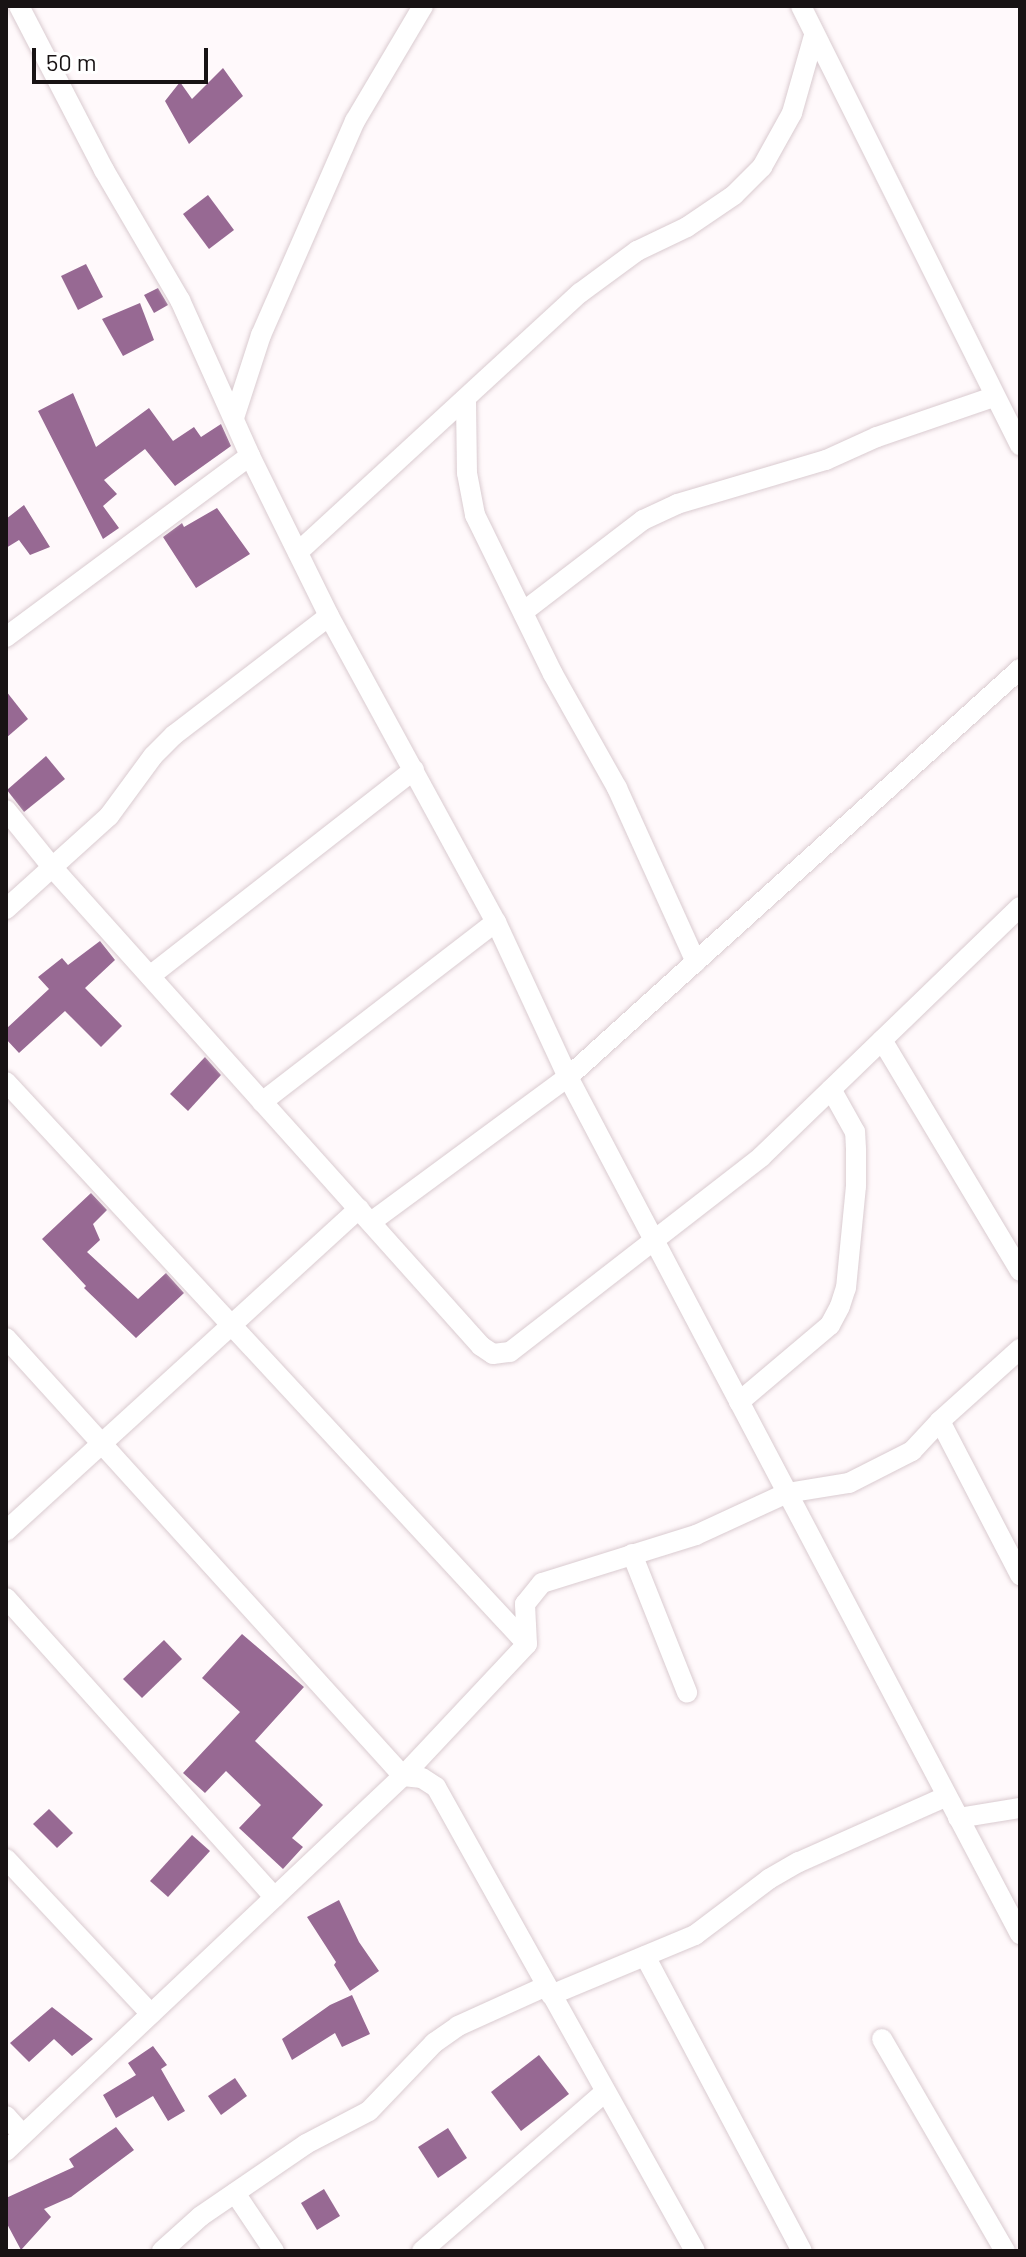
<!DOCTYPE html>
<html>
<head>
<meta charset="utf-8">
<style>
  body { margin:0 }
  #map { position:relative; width:1026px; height:2257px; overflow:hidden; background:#fff9fb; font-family:Barlow,sans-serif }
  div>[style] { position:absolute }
  .building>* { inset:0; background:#976993 }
  .roads { filter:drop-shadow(0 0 2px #dacbd0) drop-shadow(0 0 2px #dacbd0) }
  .street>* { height:20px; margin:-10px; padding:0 10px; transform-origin:10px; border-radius:10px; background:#fff }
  span { translate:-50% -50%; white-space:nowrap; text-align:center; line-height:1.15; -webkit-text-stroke:8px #fff; paint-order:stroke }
  .frame { position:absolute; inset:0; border:8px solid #181314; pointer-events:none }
  .scale { position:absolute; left:32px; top:48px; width:176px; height:36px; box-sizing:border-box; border:4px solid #181314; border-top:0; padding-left:10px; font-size:24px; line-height:28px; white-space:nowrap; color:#181314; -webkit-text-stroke:6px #fff; paint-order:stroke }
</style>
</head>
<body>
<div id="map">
  <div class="building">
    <i style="clip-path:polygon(223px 68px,243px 96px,189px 144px,165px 101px,180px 82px,192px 99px)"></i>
    <i style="clip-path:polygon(208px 195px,234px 230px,209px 249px,183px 214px)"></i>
    <i style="clip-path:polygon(86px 264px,103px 297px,78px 310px,61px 276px)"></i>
    <i style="clip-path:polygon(158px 288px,168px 305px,154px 313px,144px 295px)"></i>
    <i style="clip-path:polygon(140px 303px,154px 340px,123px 356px,102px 319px)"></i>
    <i style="clip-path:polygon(73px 393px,96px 447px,149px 408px,173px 441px,194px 427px,201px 437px,221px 424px,231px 446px,175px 486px,145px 449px,104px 480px,117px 494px,103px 506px,119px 528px,103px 539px,38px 411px)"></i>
    <i style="clip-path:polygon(24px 505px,50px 547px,30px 555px,19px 540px,6px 548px,6px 519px)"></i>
    <i style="clip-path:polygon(217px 508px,250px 554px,196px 588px,163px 537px,182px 523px,184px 527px)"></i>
    <i style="clip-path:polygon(6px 691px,28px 719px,6px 738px)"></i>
    <i style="clip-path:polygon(46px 756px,65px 779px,24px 812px,7px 790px)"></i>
    <i style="clip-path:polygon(100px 941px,115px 960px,85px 988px,122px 1026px,101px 1047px,65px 1011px,19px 1053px,6px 1039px,6px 1029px,49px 989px,38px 977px,62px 958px,68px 965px)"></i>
    <i style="clip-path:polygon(205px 1057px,221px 1075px,188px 1111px,170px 1094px)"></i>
    <i style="clip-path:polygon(91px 1193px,107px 1210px,93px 1224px,100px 1240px,87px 1252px,138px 1299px,166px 1273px,184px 1293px,136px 1338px,84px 1288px,86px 1286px,42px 1239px)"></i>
    <i style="clip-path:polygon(242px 1634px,304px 1687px,255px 1741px,323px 1805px,292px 1838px,303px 1847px,283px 1869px,239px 1828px,261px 1805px,226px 1771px,205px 1793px,183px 1773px,240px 1712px,202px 1678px)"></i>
    <i style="clip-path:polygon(164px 1640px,182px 1659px,142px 1698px,123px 1679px)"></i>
    <i style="clip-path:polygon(49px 1809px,73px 1833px,57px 1848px,33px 1824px)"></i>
    <i style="clip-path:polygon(192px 1835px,210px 1851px,168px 1897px,150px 1881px)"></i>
    <i style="clip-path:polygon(339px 1900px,359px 1942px,379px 1971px,350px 1991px,334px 1965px,336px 1962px,307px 1917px)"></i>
    <i style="clip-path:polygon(352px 1995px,370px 2034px,342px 2047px,335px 2033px,292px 2060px,282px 2039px,330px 2005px)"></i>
    <i style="clip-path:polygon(52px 2007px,93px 2039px,72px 2056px,54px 2039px,29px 2062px,10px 2043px)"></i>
    <i style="clip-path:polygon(153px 2046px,167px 2065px,161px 2069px,185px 2111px,168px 2121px,153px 2096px,116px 2118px,103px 2095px,136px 2075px,128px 2063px)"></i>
    <i style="clip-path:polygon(539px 2055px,569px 2094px,521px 2131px,491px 2092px)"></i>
    <i style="clip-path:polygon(235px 2078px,247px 2096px,221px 2115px,208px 2096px)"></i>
    <i style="clip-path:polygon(116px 2127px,134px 2150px,71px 2197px,44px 2209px,51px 2217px,21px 2250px,6px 2222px,6px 2198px,74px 2167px,69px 2159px)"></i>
    <i style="clip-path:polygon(448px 2128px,467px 2158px,438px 2178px,418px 2147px)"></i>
    <i style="clip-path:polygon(324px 2189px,340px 2216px,317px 2230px,301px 2203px)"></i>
  </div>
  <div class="roads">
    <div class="street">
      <i style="left:19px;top:6px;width:185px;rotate:62.6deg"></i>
      <i style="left:104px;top:170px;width:151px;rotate:59.7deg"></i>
      <i style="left:180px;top:300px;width:171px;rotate:65.8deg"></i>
      <i style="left:250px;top:456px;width:178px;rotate:63.7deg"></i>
      <i style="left:329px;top:616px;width:349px;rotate:61.4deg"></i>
      <i style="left:496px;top:922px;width:171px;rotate:65.1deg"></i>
      <i style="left:568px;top:1077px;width:969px;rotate:62.19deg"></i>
      <i style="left:801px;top:6px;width:491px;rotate:63.5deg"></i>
      <i style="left:466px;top:402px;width:71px;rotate:89.2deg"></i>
      <i style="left:467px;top:473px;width:43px;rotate:79.2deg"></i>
      <i style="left:475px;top:515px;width:177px;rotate:63.9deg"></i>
      <i style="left:553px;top:674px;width:131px;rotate:60.7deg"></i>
      <i style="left:617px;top:788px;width:191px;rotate:65.6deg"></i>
      <i style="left:234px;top:418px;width:87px;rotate:-72deg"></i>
      <i style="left:261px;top:335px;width:234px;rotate:-66.3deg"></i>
      <i style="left:355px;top:121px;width:134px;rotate:-59.4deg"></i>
      <i style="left:298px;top:552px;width:383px;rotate:-42.6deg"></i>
      <i style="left:580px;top:293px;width:71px;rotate:-36.4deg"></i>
      <i style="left:637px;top:251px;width:55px;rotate:-25.6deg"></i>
      <i style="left:687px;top:227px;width:57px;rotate:-34.2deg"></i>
      <i style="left:734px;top:195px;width:40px;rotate:-45deg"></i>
      <i style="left:762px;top:167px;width:62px;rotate:-60.9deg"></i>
      <i style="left:792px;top:113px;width:80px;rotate:-74.1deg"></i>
      <i style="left:523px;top:612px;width:151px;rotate:-37.5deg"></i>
      <i style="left:643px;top:520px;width:38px;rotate:-25deg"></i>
      <i style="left:677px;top:504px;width:155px;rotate:-16.5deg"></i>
      <i style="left:826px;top:460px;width:56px;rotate:-24.3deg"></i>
      <i style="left:877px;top:437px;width:123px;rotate:-19deg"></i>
      <i style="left:6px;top:637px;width:304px;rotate:-36.6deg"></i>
      <i style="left:6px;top:810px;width:73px;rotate:51.1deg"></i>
      <i style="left:52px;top:867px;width:643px;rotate:48.15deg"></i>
      <i style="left:481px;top:1346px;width:14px;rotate:34deg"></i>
      <i style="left:493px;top:1354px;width:17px;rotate:-7deg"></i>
      <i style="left:510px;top:1352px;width:318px;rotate:-37.8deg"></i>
      <i style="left:761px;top:1157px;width:360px;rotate:-44deg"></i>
      <i style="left:6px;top:909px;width:139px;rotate:-42.1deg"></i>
      <i style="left:109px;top:816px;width:74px;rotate:-53.7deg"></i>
      <i style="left:153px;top:756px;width:30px;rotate:-45deg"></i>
      <i style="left:174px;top:735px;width:195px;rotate:-37.5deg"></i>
      <i style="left:150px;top:976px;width:335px;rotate:-38deg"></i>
      <i style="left:882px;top:1040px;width:269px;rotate:59.1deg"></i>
      <i style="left:6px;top:1082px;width:766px;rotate:47.17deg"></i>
      <i style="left:262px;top:1102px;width:295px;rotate:-37.6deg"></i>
      <i style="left:371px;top:1222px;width:245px;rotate:-36.4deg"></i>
      <i style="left:568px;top:1077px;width:609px;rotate:-42.07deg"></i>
      <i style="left:6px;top:1338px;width:591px;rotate:47.81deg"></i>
      <i style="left:403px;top:1776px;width:19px;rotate:6deg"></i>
      <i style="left:422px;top:1778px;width:17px;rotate:33deg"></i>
      <i style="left:436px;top:1787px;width:531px;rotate:60.83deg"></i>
      <i style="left:739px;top:1402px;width:119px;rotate:-40.2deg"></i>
      <i style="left:830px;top:1325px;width:21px;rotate:-62deg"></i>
      <i style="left:840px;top:1306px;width:19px;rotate:-72deg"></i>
      <i style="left:846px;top:1288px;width:102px;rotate:-84.4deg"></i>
      <i style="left:856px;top:1186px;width:37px;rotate:-90deg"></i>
      <i style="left:856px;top:1149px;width:17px;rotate:-93deg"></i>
      <i style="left:855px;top:1132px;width:49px;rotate:-119.2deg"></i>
      <i style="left:940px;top:1421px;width:174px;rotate:62.5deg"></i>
      <i style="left:6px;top:1531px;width:478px;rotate:-42.4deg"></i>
      <i style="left:632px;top:1554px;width:149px;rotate:68.3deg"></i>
      <i style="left:6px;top:1598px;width:402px;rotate:48.1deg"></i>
      <i style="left:958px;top:1818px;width:63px;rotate:-9.2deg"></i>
      <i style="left:6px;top:1859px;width:212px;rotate:46.9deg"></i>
      <i style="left:645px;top:1956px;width:334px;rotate:62deg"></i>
      <i style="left:551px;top:1995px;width:156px;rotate:-22.6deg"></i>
      <i style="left:695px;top:1935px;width:93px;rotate:-37.1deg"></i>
      <i style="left:769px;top:1879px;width:34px;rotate:-30deg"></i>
      <i style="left:799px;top:1862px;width:160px;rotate:-24deg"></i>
      <i style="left:882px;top:2039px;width:245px;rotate:59.9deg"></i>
      <i style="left:6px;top:2116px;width:25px;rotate:48deg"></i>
      <i style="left:6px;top:2151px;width:546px;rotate:-43.37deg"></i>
      <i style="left:403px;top:1776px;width:181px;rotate:-46.8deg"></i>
      <i style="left:527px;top:1644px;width:40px;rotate:-92.9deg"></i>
      <i style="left:525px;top:1604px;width:27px;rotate:-51deg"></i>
      <i style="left:542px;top:1583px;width:161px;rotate:-17.3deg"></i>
      <i style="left:696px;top:1535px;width:100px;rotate:-24.8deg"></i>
      <i style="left:787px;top:1493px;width:63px;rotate:-9.2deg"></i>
      <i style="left:849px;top:1483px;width:71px;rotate:-26.9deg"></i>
      <i style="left:912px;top:1451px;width:41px;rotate:-47deg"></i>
      <i style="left:940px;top:1421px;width:108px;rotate:-42deg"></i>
      <i style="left:235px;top:2193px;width:70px;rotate:56.1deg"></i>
      <i style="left:162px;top:2251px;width:52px;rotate:-41.9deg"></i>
      <i style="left:201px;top:2216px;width:127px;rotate:-34.4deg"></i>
      <i style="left:306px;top:2144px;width:71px;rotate:-27.6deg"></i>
      <i style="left:369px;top:2111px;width:94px;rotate:-46.3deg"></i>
      <i style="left:434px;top:2043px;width:29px;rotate:-35deg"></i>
      <i style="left:458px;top:2026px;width:97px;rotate:-24.4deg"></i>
      <i style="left:422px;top:2251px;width:241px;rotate:-41deg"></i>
    </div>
  </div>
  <div class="frame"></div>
  <div class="scale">50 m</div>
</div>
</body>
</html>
